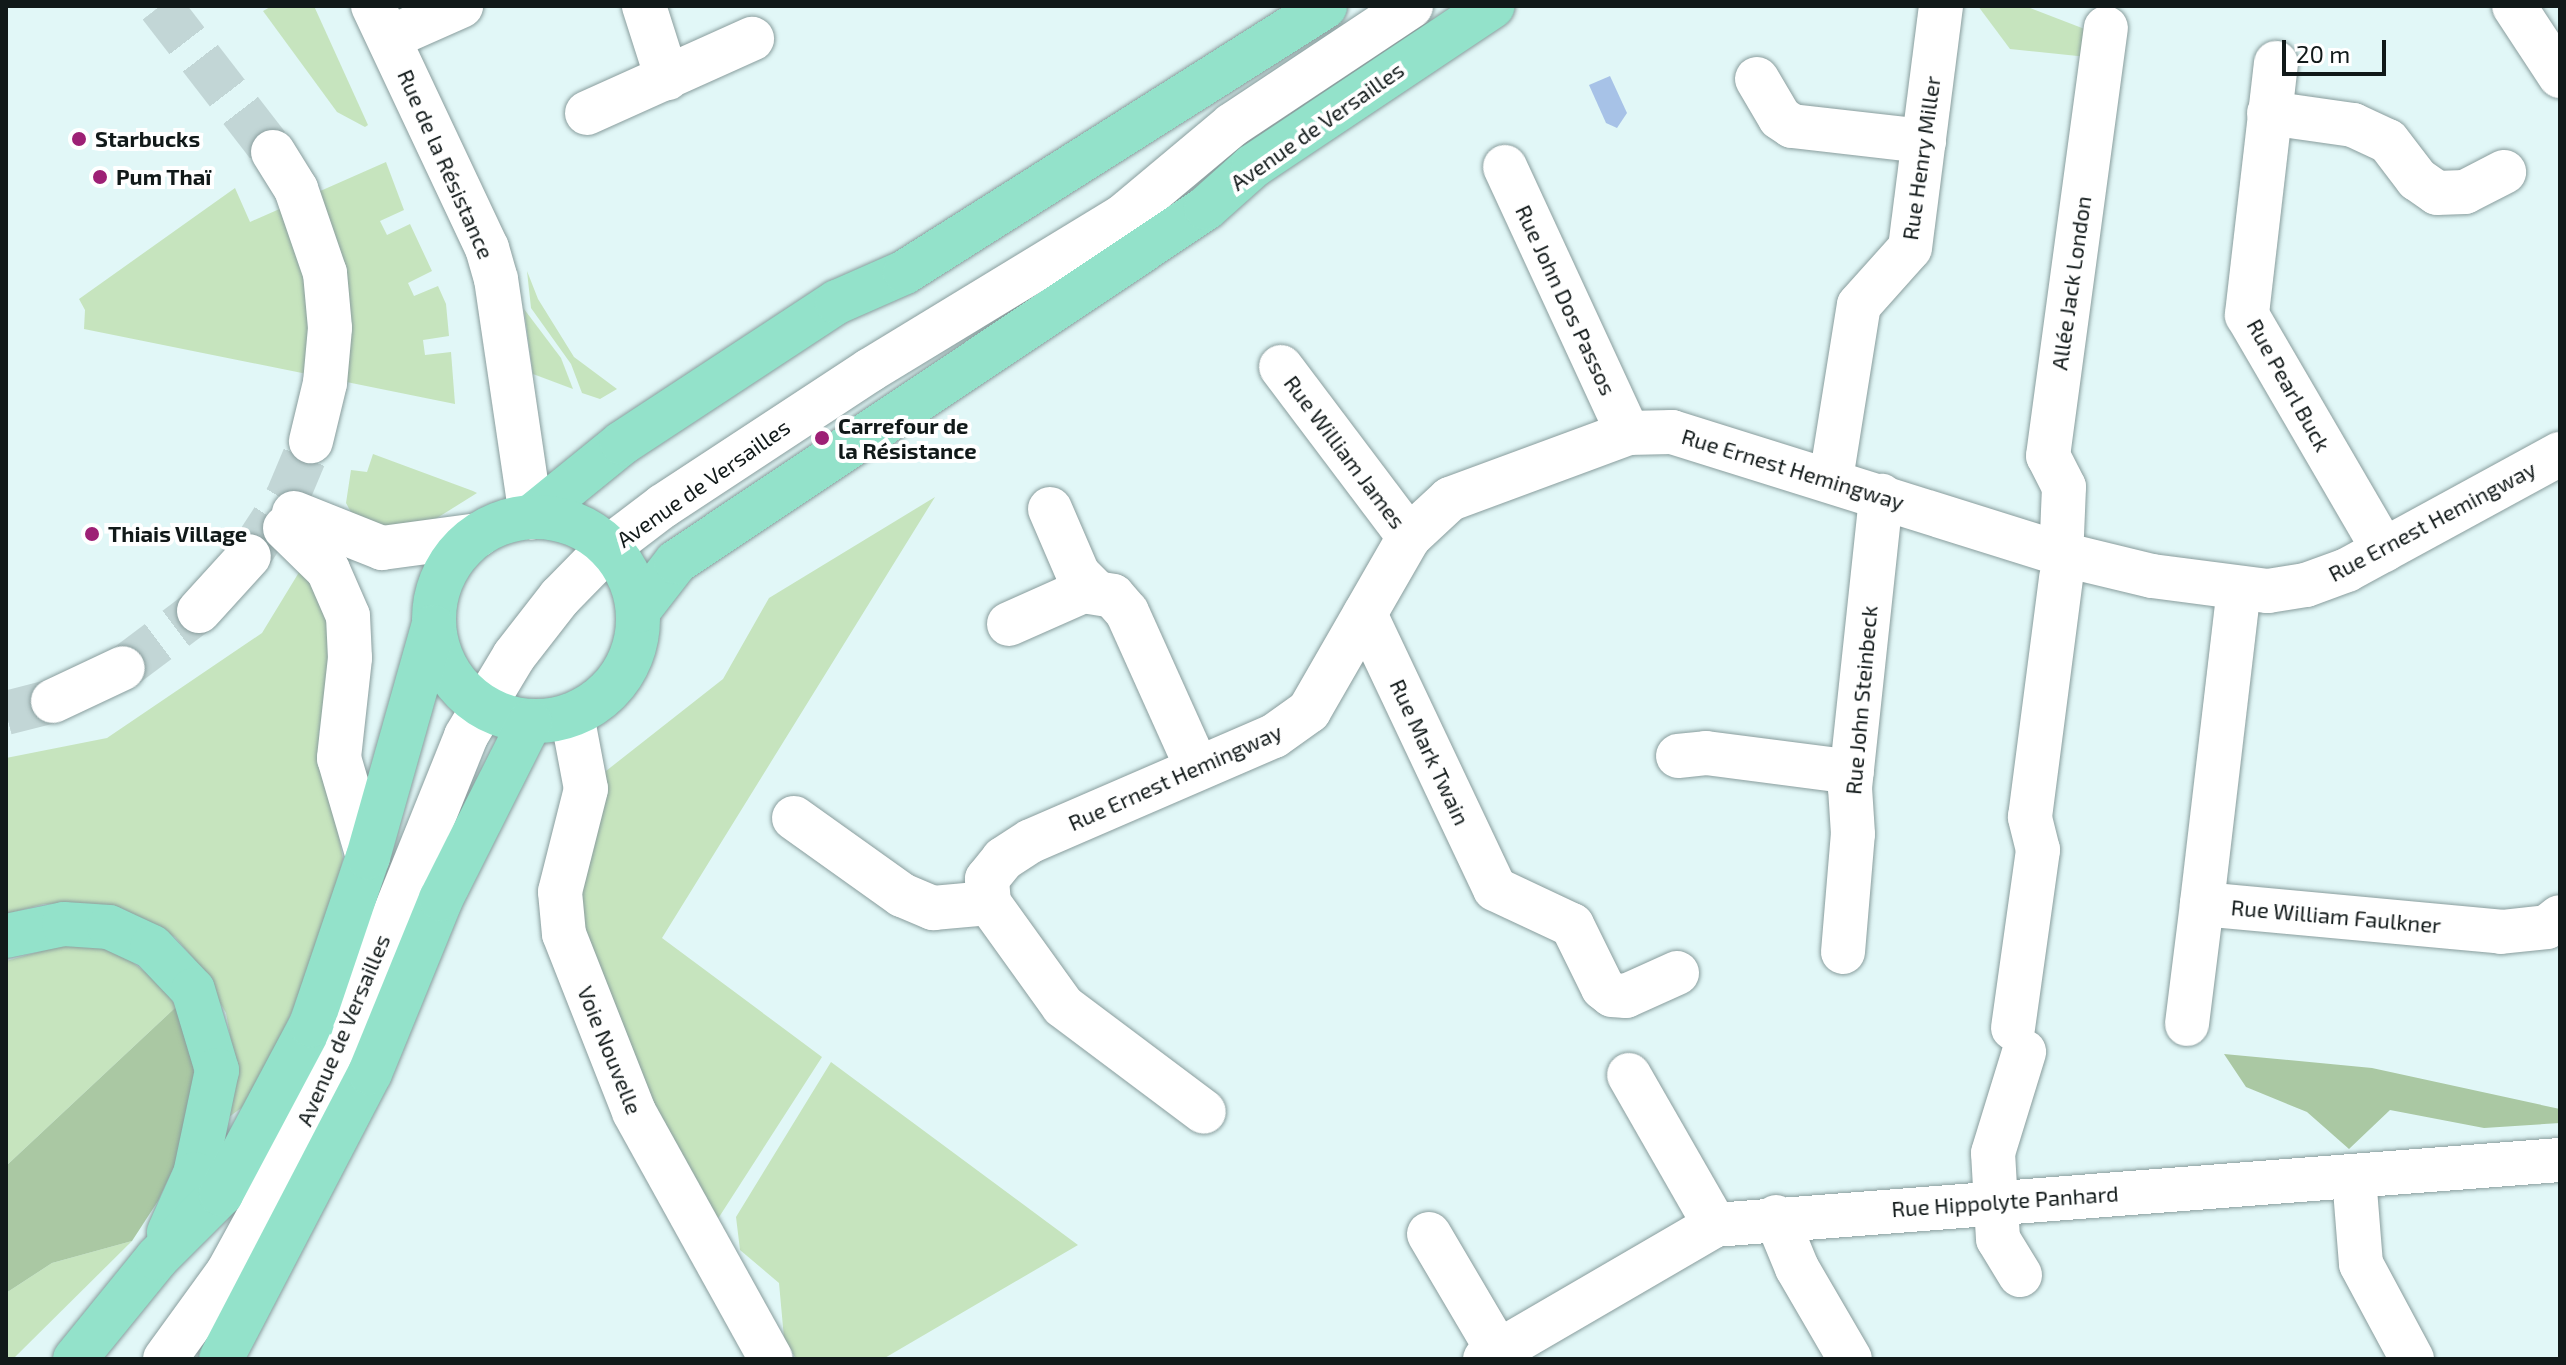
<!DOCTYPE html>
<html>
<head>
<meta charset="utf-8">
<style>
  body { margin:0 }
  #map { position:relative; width:2566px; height:1365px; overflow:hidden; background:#e1f7f7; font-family:"Exo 2",sans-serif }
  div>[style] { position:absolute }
  .green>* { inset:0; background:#c6e4be }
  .forest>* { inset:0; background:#aac8a3 }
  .water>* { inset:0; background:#a7c2e7 }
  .minor-tunnel>* { height:44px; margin-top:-22px; transform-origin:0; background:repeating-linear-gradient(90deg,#c2d6d6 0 44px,transparent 0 66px) }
  .roads { filter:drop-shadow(0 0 2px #899d9d) drop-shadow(0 0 2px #899d9d) }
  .minor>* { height:44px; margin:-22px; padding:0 22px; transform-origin:22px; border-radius:22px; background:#fff }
  .major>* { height:44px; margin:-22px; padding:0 22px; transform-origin:22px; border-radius:22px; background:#93e2ca }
  .major>.ring { margin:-22px; padding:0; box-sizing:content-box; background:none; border:44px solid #93e2ca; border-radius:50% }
  .dots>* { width:22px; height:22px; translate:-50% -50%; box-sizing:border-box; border:4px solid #fff; border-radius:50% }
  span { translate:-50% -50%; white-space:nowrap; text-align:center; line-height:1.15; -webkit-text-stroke:8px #fff; paint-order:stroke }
  .street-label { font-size:22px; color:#111919 }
  .poi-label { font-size:22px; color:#111919; font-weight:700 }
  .left { translate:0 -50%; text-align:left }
  .frame { position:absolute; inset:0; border:8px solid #111919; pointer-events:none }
  .scale { position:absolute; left:2282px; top:40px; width:104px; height:36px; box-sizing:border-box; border:4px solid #111919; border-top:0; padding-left:10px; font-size:24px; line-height:28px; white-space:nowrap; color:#111919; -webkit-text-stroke:6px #fff; paint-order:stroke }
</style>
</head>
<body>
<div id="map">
  <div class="green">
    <i style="clip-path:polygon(272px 6px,314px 6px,368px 125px,365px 127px,337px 112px,263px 11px)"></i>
    <i style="clip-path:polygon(1978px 6px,2025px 6px,2095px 33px,2097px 58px,2010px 49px)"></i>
    <i style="clip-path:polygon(386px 162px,404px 210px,380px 221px,387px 235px,410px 224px,432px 271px,408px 283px,414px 296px,438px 286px,446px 304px,449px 336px,423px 340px,425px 355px,451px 352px,455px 404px,84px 329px,85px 310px,79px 299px,235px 188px,250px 222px)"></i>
    <i style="clip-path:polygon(527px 271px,538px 299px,574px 357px,617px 389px,600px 399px,582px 393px,571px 364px,531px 308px)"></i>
    <i style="clip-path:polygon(524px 309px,561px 358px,573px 389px,533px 374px)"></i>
    <i style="clip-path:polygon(373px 454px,473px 491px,477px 493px,429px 523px,387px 529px,352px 514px,346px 503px,351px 470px,367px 472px)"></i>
    <i style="clip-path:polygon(935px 497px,662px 938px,822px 1057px,712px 1228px,600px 1021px,574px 880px,586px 833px,606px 771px,723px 679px,769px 598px)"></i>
    <i style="clip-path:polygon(301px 569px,324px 600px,332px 624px,332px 675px,319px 732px,343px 859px,318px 954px,252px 1100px,229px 1117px,235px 1063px,226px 1013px,194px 959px,175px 937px,121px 908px,84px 903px,44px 904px,6px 914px,6px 758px,107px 738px,262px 633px)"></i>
    <i style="clip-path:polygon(67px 944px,110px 945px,162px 985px,176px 1007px,6px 1166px,6px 961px)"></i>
    <i style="clip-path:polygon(831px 1062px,1078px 1245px,883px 1359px,796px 1359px,784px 1338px,779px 1283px,740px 1250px,736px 1217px)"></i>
    <i style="clip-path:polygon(132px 1241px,13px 1359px,6px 1359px,6px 1293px,52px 1263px)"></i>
  </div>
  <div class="forest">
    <i style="clip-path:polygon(176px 1007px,191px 1041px,195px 1084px,188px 1137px,158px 1201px,132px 1241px,52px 1263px,6px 1293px,6px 1166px)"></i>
    <i style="clip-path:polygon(2224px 1054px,2372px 1068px,2560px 1109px,2560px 1123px,2484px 1128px,2390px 1110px,2349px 1149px,2307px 1112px,2246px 1087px)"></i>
  </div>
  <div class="water">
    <i style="clip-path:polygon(1610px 76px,1627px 113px,1617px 128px,1606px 123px,1589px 85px)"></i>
  </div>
  <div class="minor-tunnel">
    <i style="left:160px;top:6px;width:185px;rotate:52.3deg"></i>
    <i style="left:249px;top:556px;width:69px;rotate:-56.8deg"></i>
    <i style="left:287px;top:498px;width:62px;rotate:-67.2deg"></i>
    <i style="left:123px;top:668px;width:95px;rotate:-36.9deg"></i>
    <i style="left:6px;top:713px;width:49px;rotate:-14.3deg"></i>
  </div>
  <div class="roads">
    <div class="minor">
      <i style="left:373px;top:6px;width:268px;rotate:64.8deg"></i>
      <i style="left:487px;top:248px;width:32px;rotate:74deg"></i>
      <i style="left:496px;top:279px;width:241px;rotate:81.6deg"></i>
      <i style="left:644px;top:6px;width:76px;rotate:72.3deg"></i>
      <i style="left:2514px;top:6px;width:84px;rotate:56.7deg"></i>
      <i style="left:389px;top:38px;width:79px;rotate:-24deg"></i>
      <i style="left:2276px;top:63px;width:254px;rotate:96.6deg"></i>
      <i style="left:2247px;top:315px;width:272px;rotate:59.8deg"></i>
      <i style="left:1757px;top:79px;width:45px;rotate:59.5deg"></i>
      <i style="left:1780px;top:118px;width:14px;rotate:34deg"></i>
      <i style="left:1792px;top:126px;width:133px;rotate:6.5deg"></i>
      <i style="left:587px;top:113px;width:181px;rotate:-24.2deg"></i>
      <i style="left:2269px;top:113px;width:85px;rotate:8.1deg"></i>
      <i style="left:2353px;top:125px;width:38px;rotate:25deg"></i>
      <i style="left:2388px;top:141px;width:48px;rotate:52.7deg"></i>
      <i style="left:2417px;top:179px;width:24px;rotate:35deg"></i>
      <i style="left:2437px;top:193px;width:28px;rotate:-2deg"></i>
      <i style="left:2465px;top:192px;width:44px;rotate:-27.1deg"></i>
      <i style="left:273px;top:152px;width:44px;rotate:58.1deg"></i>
      <i style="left:296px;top:189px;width:89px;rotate:71deg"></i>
      <i style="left:325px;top:273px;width:55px;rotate:84.8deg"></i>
      <i style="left:330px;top:328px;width:55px;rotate:95.2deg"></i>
      <i style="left:325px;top:383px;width:60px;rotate:103.6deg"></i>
      <i style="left:1505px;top:167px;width:293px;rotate:65.2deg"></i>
      <i style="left:1281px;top:367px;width:213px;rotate:53deg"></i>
      <i style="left:1831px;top:479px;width:176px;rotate:-80.9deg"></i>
      <i style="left:1859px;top:305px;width:76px;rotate:-48.2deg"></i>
      <i style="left:1910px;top:248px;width:244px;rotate:-82.7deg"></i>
      <i style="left:1050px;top:509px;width:71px;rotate:66.7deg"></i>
      <i style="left:1078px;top:574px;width:23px;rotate:45deg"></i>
      <i style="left:294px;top:513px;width:95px;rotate:21.7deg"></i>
      <i style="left:382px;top:548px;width:97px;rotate:-7.7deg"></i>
      <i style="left:285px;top:528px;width:60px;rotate:44.3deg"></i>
      <i style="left:328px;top:570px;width:50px;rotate:66.5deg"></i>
      <i style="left:348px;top:616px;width:42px;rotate:87.3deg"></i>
      <i style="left:350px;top:658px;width:101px;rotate:96.3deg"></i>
      <i style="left:339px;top:758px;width:103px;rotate:73.7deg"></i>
      <i style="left:2062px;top:535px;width:48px;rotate:-87.6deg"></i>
      <i style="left:2064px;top:487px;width:35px;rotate:-117deg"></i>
      <i style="left:2048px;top:456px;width:432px;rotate:-82.3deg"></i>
      <i style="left:2239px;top:588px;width:318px;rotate:96.7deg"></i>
      <i style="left:2202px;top:904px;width:300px;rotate:5.3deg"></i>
      <i style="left:2501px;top:932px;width:46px;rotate:-6.2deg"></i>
      <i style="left:2547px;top:927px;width:16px;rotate:-38deg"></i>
      <i style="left:199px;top:611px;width:74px;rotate:-47.7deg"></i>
      <i style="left:1365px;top:614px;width:304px;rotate:64.7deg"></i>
      <i style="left:1495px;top:889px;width:85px;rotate:25.1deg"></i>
      <i style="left:1572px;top:925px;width:70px;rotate:63.8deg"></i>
      <i style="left:1603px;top:988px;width:11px;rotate:38deg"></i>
      <i style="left:1612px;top:995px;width:14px;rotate:4deg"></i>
      <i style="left:1626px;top:996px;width:56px;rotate:-24.3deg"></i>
      <i style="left:1009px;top:624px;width:81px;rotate:-24deg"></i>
      <i style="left:1083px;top:591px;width:30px;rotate:9deg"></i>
      <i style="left:1113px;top:596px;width:21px;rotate:49deg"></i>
      <i style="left:1127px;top:612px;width:171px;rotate:65.8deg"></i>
      <i style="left:53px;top:701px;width:77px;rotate:-25.2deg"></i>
      <i style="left:572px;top:715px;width:75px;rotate:79.3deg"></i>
      <i style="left:586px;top:789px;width:106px;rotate:104.2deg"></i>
      <i style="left:560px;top:892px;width:42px;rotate:84.6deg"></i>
      <i style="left:564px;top:934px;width:191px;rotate:68.5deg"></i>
      <i style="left:634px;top:1112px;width:282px;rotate:61deg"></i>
      <i style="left:1678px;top:756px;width:28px;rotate:-6deg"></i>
      <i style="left:1706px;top:753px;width:147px;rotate:7.4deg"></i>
      <i style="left:794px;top:818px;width:133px;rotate:35.5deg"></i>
      <i style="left:902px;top:895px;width:34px;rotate:23deg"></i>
      <i style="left:933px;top:908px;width:56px;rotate:-5.1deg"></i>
      <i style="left:989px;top:903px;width:127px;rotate:54.3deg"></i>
      <i style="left:1063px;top:1006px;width:176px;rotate:36.9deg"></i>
      <i style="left:989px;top:903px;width:24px;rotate:-95deg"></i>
      <i style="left:987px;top:879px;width:26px;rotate:-51deg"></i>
      <i style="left:1003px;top:859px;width:33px;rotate:-33deg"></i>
      <i style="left:1031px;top:841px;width:265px;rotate:-23.4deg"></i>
      <i style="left:1274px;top:736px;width:43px;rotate:-35.5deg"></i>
      <i style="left:1309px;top:711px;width:201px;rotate:-60.1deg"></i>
      <i style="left:1409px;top:537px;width:56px;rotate:-42.8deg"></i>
      <i style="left:1450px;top:499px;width:190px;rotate:-20.3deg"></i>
      <i style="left:1628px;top:433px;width:44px;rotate:-1.3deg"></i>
      <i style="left:1672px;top:432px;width:408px;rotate:17.4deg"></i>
      <i style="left:2061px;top:554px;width:94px;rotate:13.6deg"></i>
      <i style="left:2152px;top:576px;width:117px;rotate:7.4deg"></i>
      <i style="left:2268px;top:591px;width:38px;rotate:-9deg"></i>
      <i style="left:2306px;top:585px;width:44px;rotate:-20.1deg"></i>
      <i style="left:2347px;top:570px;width:243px;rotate:-28.6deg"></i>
      <i style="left:1843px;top:952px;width:118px;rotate:-85.2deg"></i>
      <i style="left:1853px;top:834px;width:46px;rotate:-93.7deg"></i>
      <i style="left:1850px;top:788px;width:294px;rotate:-83.9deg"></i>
      <i style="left:2187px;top:1024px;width:121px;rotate:-82.9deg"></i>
      <i style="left:2013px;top:1028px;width:180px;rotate:-82deg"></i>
      <i style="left:2038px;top:850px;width:34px;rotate:-104deg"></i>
      <i style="left:2030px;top:817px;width:242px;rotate:-82.6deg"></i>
      <i style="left:1629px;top:1075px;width:173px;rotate:60.2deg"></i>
      <i style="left:2354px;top:1177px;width:87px;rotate:85.4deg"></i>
      <i style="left:2361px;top:1264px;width:108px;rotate:61.8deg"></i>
      <i style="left:1776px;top:1217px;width:55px;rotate:67.6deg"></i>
      <i style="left:1797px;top:1268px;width:105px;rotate:59.8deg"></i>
      <i style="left:1429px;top:1234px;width:136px;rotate:59.5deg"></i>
      <i style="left:2020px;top:1275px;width:42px;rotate:-121.4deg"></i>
      <i style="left:1998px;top:1239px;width:86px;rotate:-93.3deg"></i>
      <i style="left:1993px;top:1153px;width:106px;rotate:-72.9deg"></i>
      <i style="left:165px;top:1359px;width:107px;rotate:-54.1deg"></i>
      <i style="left:228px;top:1272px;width:71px;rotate:-61.3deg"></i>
      <i style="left:262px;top:1210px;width:232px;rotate:-65deg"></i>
      <i style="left:360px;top:1000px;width:284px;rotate:-68.1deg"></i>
      <i style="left:466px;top:736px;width:93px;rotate:-59deg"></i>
      <i style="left:514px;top:656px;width:75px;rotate:-52.1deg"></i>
      <i style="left:560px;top:597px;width:70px;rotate:-45.6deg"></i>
      <i style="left:609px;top:547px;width:68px;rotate:-37.2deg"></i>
      <i style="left:663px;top:506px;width:248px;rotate:-33.3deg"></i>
      <i style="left:870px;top:370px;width:295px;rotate:-31.3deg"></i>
      <i style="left:1122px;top:217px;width:143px;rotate:-39.9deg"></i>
      <i style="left:1232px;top:125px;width:215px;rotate:-33.6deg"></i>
      <i style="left:1485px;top:1359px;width:266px;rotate:-30.2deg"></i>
      <i style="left:1715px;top:1225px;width:847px;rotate:-4.4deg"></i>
    </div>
    <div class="major">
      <i style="left:531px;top:517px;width:117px;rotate:-39.1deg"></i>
      <i style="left:622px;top:443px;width:257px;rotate:-33.3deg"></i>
      <i style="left:837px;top:302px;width:74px;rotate:-23.8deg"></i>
      <i style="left:905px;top:272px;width:497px;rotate:-32.3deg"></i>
      <i class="ring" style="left:434px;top:517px;width:160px;height:160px"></i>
      <i style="left:638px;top:611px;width:62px;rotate:-52.2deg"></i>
      <i style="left:676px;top:562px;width:637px;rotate:-33.74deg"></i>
      <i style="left:1206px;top:208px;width:63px;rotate:-41.8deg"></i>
      <i style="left:1253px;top:166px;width:288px;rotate:-33.7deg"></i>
      <i style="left:6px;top:936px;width:59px;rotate:-11.7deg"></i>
      <i style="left:64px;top:924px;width:45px;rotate:3.8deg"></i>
      <i style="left:109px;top:927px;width:47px;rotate:24.9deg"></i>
      <i style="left:152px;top:947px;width:59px;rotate:46.4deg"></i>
      <i style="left:193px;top:990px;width:84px;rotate:73.3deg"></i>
      <i style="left:217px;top:1070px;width:106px;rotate:101.9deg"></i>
      <i style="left:195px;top:1174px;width:64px;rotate:114.1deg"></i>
      <i style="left:75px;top:1359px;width:130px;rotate:-50.9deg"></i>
      <i style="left:157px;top:1258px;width:91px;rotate:-45deg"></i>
      <i style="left:221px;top:1194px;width:191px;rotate:-62deg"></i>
      <i style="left:311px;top:1025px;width:177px;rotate:-71.3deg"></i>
      <i style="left:368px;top:857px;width:239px;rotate:-74.2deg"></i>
      <i style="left:221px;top:1359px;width:322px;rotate:-62.5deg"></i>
      <i style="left:370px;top:1073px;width:188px;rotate:-67.8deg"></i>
      <i style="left:441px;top:899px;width:198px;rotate:-63.3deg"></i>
    </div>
  </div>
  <div class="dots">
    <i style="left:79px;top:139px;background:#9d2075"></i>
    <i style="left:100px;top:177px;background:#9d2075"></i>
    <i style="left:822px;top:438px;background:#9d2075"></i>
    <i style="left:92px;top:534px;background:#9d2075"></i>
  </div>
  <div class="street-label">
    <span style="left:1317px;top:126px;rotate:-35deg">Avenue de Versailles</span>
    <span style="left:1921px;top:158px;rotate:-82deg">Rue Henry Miller</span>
    <span style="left:446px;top:164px;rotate:66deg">Rue de la Résistance</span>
    <span style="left:2071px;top:283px;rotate:-82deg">Allée Jack London</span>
    <span style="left:1566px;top:300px;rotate:65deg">Rue John Dos Passos</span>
    <span style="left:2289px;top:385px;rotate:61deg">Rue Pearl Buck</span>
    <span style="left:1345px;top:452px;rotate:53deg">Rue William James</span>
    <span style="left:1793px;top:469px;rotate:17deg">Rue Ernest Hemingway</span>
    <span style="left:703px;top:483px;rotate:-35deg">Avenue de Versailles</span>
    <span style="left:2432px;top:521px;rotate:-28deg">Rue Ernest Hemingway</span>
    <span style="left:1861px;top:700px;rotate:-85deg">Rue John Steinbeck</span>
    <span style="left:1430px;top:752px;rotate:65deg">Rue Mark Twain</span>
    <span style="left:1175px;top:777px;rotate:-24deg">Rue Ernest Hemingway</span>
    <span style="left:2336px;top:916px;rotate:5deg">Rue William Faulkner</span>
    <span style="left:343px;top:1030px;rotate:-67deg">Avenue de Versailles</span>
    <span style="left:610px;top:1050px;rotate:68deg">Voie Nouvelle</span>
    <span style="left:2005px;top:1201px;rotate:-4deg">Rue Hippolyte Panhard</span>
  </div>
  <div class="poi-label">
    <span class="left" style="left:95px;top:139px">Starbucks</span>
    <span class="left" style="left:116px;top:177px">Pum Thaï</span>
    <span class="left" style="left:838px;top:438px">Carrefour de<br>la Résistance</span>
    <span class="left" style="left:108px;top:534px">Thiais Village</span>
  </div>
  <div class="frame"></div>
  <div class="scale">20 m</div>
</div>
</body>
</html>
